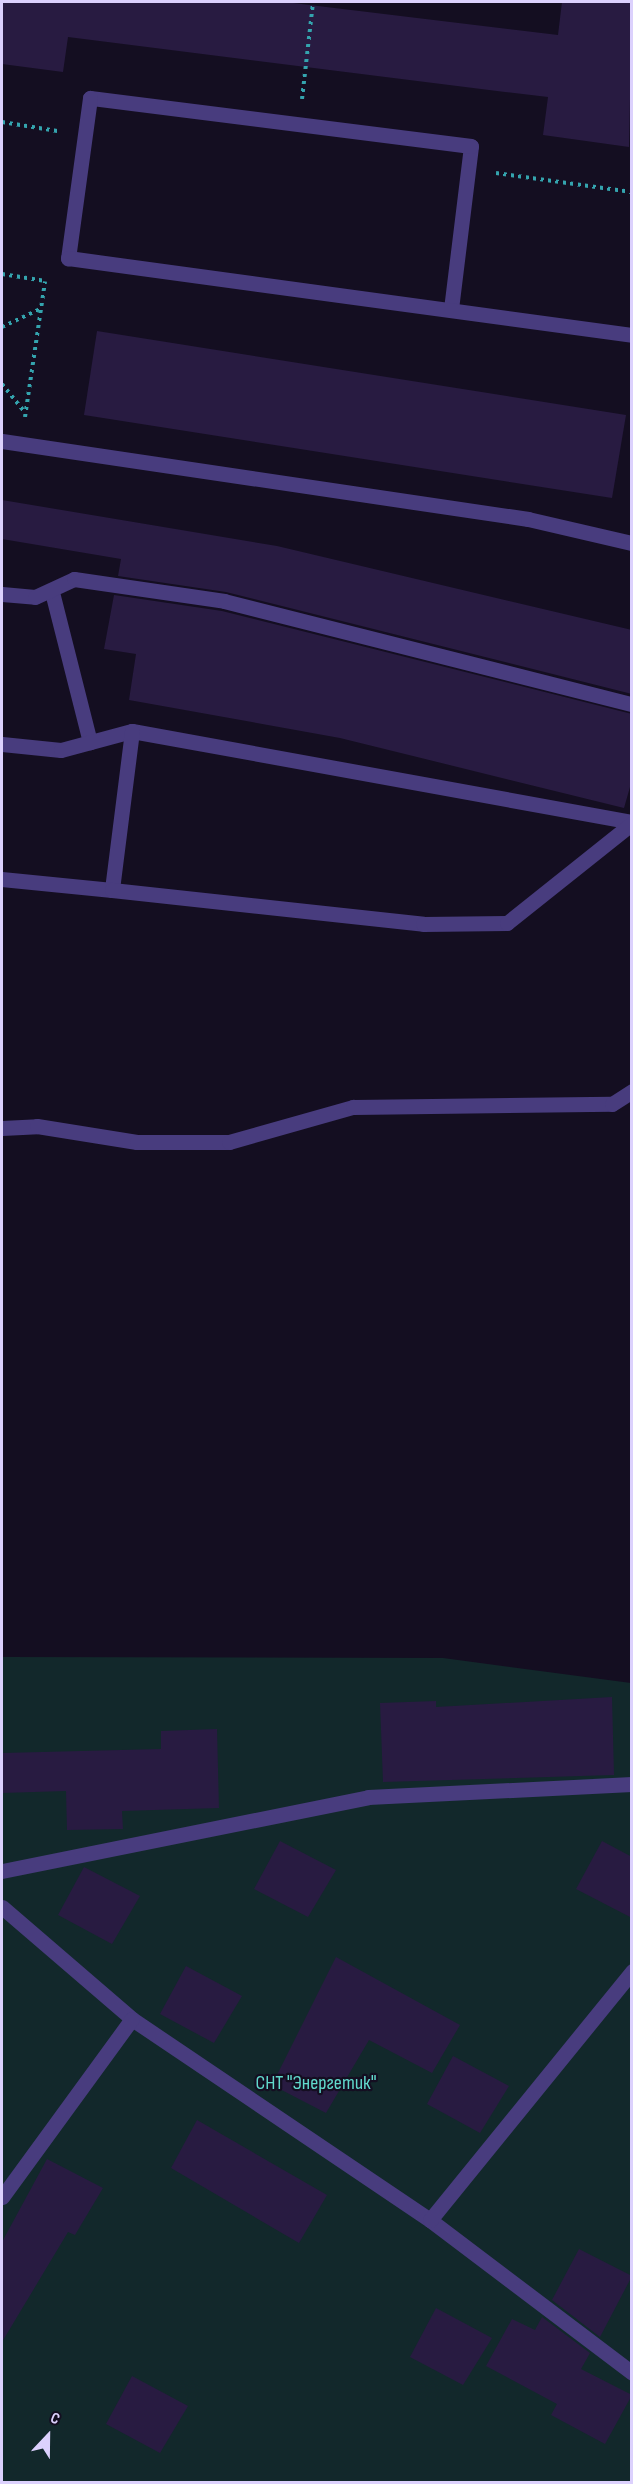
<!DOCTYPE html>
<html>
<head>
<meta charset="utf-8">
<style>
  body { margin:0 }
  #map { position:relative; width:633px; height:2484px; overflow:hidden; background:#140e21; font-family:"Sofia Sans Condensed",sans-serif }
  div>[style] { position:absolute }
  .green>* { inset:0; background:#12282b }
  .building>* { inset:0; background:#281b41 }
  .path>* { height:4px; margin-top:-2px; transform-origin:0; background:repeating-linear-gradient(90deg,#34a4ae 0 3px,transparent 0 7.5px) }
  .lane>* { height:15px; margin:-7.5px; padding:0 7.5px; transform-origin:7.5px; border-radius:7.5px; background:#483c7e }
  span { translate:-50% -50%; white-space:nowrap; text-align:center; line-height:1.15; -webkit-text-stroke:4.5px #140e21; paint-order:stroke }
  .park-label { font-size:20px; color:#61d9cc }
  .frame { position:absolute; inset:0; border:3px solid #dcd1fd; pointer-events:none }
  .north { position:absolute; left:18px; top:2406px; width:60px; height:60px; -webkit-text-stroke:4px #140e21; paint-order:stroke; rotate:22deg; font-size:16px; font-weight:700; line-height:24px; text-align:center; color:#dcd1fd }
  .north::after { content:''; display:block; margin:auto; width:21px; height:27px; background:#dcd1fd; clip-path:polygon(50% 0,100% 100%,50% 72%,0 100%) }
</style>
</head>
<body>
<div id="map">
  <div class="green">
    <i style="clip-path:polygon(2px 1657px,443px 1658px,631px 1683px,631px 2482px,2px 2482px)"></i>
  </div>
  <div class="building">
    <i style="clip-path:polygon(2px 2px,285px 2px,558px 35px,562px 2px,632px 2px,629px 147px,543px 135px,548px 97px,505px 92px,68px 37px,63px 72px,2px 64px)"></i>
    <i style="clip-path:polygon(97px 331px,626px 415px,612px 498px,84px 415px)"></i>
    <i style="clip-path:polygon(2px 500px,277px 546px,632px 630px,632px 694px,226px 592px,118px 576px,121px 559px,2px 539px)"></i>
    <i style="clip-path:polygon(114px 595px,222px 611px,632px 714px,632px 780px,624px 808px,340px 738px,129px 700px,136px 654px,104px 649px)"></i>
    <i style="clip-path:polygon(612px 1697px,614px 1775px,383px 1782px,380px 1703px,436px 1701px,436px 1707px)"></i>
    <i style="clip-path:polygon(217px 1729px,219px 1808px,122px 1811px,123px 1829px,67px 1830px,66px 1791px,2px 1793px,2px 1753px,161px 1749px,161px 1731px)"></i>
    <i style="clip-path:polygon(280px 1841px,336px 1870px,308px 1917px,254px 1889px)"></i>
    <i style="clip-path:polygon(602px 1841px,632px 1857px,632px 1918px,576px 1889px)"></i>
    <i style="clip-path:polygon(84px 1867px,140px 1896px,112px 1944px,58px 1915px)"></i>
    <i style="clip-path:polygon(336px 1957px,460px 2025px,432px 2073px,369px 2040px,326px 2113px,272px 2085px)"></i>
    <i style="clip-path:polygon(186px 1966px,242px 1996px,214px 2043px,160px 2014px)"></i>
    <i style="clip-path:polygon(453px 2056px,509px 2086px,480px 2133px,427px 2104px)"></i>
    <i style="clip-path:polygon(197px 2120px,327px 2195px,299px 2243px,171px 2168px)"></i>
    <i style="clip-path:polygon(47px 2159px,103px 2188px,75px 2235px,68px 2232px,2px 2342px,2px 2242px)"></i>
    <i style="clip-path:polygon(579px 2249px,632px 2276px,600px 2337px,552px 2300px)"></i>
    <i style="clip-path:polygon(436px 2308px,492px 2338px,463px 2385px,410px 2357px)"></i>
    <i style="clip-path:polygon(542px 2317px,590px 2353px,581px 2369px,632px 2395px,605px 2444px,551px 2415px,557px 2404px,486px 2366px,512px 2319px,535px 2330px)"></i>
    <i style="clip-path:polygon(132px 2376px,188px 2406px,160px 2453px,106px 2424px)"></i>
  </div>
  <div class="path">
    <i style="left:302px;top:99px;width:98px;rotate:-83.5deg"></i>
    <i style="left:2px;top:122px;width:56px;rotate:9.3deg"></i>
    <i style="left:496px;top:173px;width:137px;rotate:8deg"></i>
    <i style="left:2px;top:274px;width:44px;rotate:9.2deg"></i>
    <i style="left:2px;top:327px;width:42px;rotate:-25.3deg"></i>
    <i style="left:2px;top:384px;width:36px;rotate:51deg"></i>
    <i style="left:25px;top:417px;width:137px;rotate:-81.6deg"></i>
  </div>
  <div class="lane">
    <i style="left:451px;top:309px;width:164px;rotate:-83deg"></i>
    <i style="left:471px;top:146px;width:384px;rotate:-172.8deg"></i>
    <i style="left:90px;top:98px;width:162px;rotate:97.8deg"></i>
    <i style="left:68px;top:258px;width:569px;rotate:7.77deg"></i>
    <i style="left:2px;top:441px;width:532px;rotate:8.43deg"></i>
    <i style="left:528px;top:519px;width:107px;rotate:13deg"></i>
    <i style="left:52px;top:592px;width:155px;rotate:75.8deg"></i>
    <i style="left:2px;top:594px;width:33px;rotate:5deg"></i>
    <i style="left:35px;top:597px;width:43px;rotate:-24.8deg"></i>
    <i style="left:74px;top:579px;width:152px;rotate:8.3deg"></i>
    <i style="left:224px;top:601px;width:421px;rotate:14.2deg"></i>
    <i style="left:132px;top:731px;width:508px;rotate:10.31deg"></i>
    <i style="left:2px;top:744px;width:59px;rotate:5.8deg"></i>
    <i style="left:61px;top:750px;width:73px;rotate:-15deg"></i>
    <i style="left:132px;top:731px;width:160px;rotate:97.2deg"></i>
    <i style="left:112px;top:890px;width:111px;rotate:-174.3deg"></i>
    <i style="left:112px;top:890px;width:313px;rotate:6.2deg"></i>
    <i style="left:423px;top:924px;width:84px;rotate:-0.7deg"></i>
    <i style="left:507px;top:923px;width:159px;rotate:-38.6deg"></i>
    <i style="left:2px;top:1128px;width:35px;rotate:-3deg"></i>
    <i style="left:37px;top:1126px;width:101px;rotate:9.1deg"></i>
    <i style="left:137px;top:1142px;width:92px"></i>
    <i style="left:229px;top:1142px;width:129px;rotate:-15.8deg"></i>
    <i style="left:353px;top:1107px;width:259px;rotate:-0.7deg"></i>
    <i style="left:612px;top:1104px;width:24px;rotate:-33deg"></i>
    <i style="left:2px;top:1871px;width:373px;rotate:-11.4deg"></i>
    <i style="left:368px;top:1797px;width:264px;rotate:-2.8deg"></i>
    <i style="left:2px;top:1907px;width:172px;rotate:40.7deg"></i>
    <i style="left:132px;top:2019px;width:359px;rotate:34deg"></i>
    <i style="left:430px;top:2220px;width:253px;rotate:37.1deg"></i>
    <i style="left:2px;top:2197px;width:220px;rotate:-53.9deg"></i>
    <i style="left:430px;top:2220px;width:321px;rotate:-50.9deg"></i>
  </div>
  <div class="park-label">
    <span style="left:316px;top:2083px">СНТ "Энергетик"</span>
  </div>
  <div class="frame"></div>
  <div class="north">С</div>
</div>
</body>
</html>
